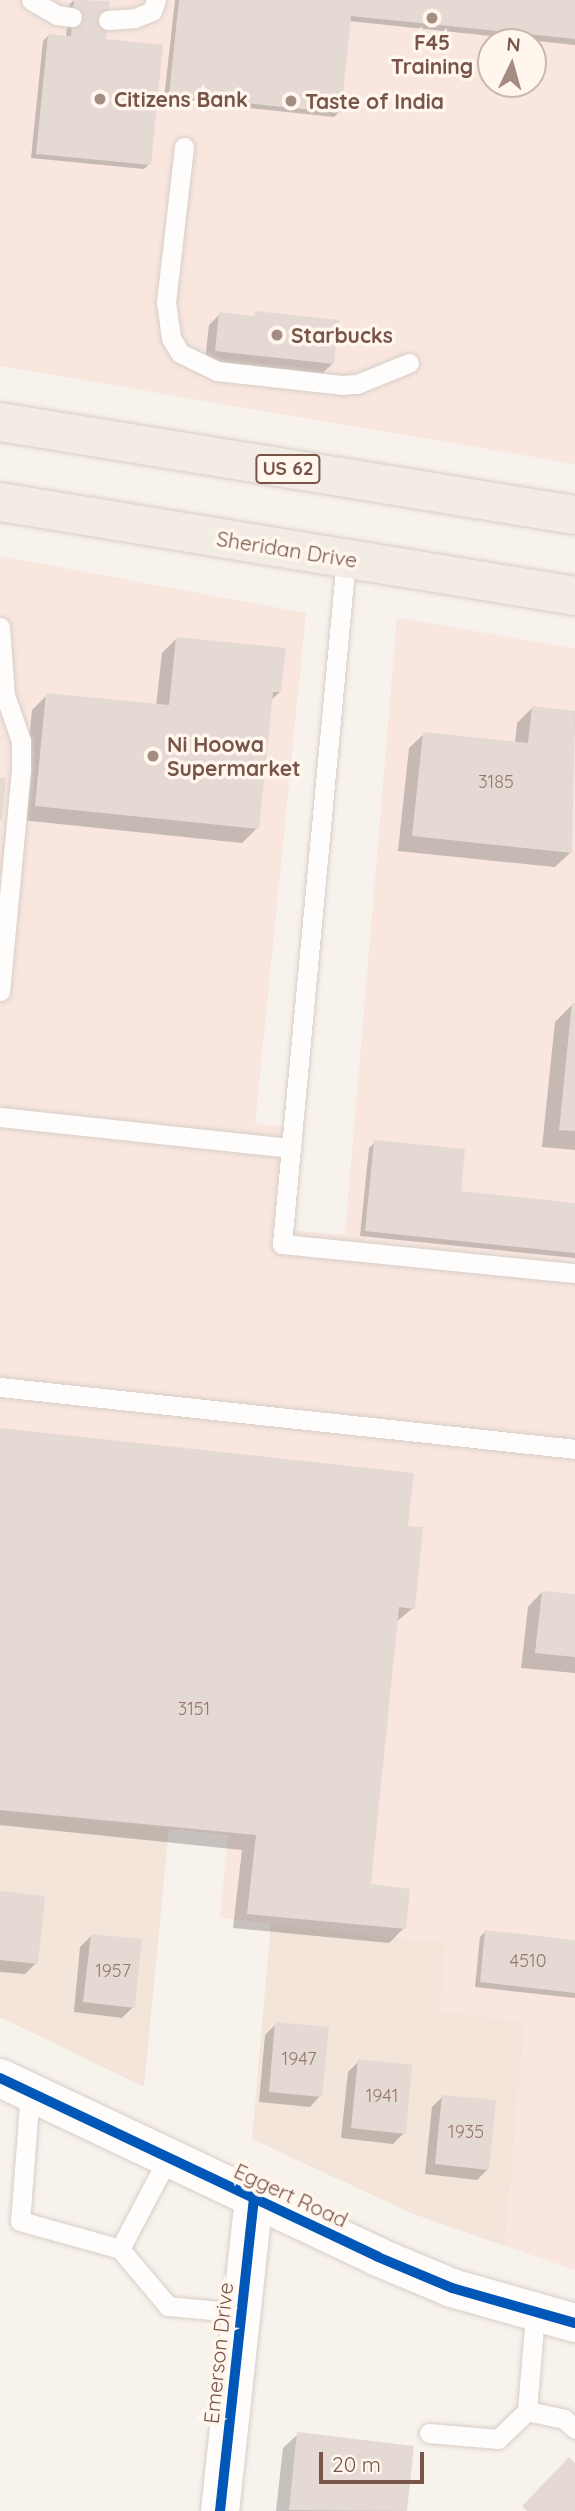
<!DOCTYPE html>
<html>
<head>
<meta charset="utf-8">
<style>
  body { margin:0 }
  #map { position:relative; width:575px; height:2511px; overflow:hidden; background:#f8f2ec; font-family:Quicksand,sans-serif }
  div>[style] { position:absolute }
  .residential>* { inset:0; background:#f3e5da }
  .commercial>* { inset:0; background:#f8e6df }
  .shadow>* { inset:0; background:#0003 }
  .building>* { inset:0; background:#e5dad3 }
  .roads { filter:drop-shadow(0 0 2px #d7cec8) drop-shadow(0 0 2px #d7cec8) }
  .lane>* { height:19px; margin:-9.5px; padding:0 9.5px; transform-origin:9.5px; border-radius:9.5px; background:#fefdfc }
  .street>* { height:38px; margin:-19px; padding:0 19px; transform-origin:19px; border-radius:19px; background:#fefdfc }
  .secondary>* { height:38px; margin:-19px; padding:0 19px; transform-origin:19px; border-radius:19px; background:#fefdfc }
  .primary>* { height:38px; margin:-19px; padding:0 19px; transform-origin:19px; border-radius:19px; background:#f3ece5 }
  .cycleway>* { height:10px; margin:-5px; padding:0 5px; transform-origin:5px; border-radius:5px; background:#0057b8 }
  .dots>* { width:19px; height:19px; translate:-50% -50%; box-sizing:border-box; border:4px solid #fff6ee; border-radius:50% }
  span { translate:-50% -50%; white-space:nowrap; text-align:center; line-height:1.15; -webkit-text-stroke:7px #fff6ee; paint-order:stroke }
  .number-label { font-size:18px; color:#96786e }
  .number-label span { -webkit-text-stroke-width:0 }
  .shield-label span { padding:2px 5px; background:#fff6ee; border:2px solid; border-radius:5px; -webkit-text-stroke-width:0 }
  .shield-label { font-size:19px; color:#795549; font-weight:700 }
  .poi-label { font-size:21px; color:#795549; font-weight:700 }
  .left { translate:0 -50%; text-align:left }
  .street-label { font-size:21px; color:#795549 }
  .north { position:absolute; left:477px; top:28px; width:70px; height:70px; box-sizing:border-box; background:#fff6ee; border:2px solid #c9b6ac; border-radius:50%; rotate:5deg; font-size:19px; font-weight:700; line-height:28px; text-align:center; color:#795549 }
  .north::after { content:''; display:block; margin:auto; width:24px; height:32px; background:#a58c82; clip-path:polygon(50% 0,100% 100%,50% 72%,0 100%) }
  .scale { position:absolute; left:319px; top:2452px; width:105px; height:32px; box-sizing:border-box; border:4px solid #795549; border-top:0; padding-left:9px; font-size:21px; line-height:24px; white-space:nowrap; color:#795549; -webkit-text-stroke:5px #fff6ee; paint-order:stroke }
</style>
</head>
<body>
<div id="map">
  <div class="residential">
    <i style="clip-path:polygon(0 1811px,169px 1828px,144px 2087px,0 2017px)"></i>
    <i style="clip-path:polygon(271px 1923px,447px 1943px,525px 2022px,505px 2246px,411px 2213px,252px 2139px)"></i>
  </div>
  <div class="commercial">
    <i style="clip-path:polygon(evenodd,0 0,575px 0,575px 464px,0 366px,0 0,491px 42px,533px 42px,533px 84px,491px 84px,491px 42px)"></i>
    <i style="clip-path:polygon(0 556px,306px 613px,255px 1124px,286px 1127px,277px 1229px,345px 1235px,397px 618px,575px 648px,575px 2270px,505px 2246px,525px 2022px,439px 2012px,446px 1943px,220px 1918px,228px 1835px,0 1811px)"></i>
  </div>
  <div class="shadow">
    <i style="clip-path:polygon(74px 0,108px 3px,104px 41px,149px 164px,144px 169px,31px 158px,43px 41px,48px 36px,66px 37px,69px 5px)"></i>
    <i style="clip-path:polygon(175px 0,575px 0,575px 45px,349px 21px,339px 112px,334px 117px,164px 99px)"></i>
    <i style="clip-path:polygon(220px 314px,333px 363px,322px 374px,205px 361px,209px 325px)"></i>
    <i style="clip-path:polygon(177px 638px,280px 692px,270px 701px,257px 828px,242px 843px,21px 820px,32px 710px,47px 695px,156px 706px,162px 653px)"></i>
    <i style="clip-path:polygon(532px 708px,575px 713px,570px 853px,555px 867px,398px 851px,409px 748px,424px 734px,515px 743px,517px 723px)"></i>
    <i style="clip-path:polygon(572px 1005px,575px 1005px,575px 1150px,542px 1147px,555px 1022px)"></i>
    <i style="clip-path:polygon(375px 1142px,459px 1193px,575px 1205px,575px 1258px,360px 1236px,369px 1148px)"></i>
    <i style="clip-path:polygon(0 1430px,406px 1527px,413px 1608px,396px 1622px,369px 1886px,404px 1928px,389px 1943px,233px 1928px,242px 1850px,0 1825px)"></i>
    <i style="clip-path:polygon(542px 1592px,575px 1596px,575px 1673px,521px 1668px,528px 1607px)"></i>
    <i style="clip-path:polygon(0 1893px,36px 1963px,25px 1974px,0 1972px)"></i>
    <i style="clip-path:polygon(485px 1932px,575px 1942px,575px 1998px,475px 1987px,480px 1937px)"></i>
    <i style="clip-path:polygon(91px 1936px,133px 2007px,122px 2018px,74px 2012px,80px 1947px)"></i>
    <i style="clip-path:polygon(276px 2024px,320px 2096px,310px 2107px,259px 2102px,265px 2035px)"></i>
    <i style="clip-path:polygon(359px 2061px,404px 2133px,393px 2144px,341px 2138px,348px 2072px)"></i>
    <i style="clip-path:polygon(443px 2096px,488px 2169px,477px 2180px,425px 2174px,432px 2107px)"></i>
    <i style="clip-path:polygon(298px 2434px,412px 2447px,405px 2511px,276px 2511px,283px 2448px)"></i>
  </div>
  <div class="building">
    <i style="clip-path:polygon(74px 0,110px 1px,106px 39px,163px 45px,151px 165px,36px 154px,48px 34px,71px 36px)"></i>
    <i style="clip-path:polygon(179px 0,575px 0,575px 39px,351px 16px,341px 113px,169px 95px)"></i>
    <i style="clip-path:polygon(255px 311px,339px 320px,334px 364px,215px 351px,219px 312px,255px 316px)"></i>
    <i style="clip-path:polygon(176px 637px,286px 648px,281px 692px,273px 692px,259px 829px,35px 806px,46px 693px,169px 705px)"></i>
    <i style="clip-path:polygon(532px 706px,575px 711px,572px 853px,412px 836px,423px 732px,528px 743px)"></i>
    <i style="clip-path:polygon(0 778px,6px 778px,2px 820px,0 820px)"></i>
    <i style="clip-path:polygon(572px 1003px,575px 1003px,575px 1131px,559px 1130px)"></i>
    <i style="clip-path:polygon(374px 1140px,465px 1149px,461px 1191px,575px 1203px,575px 1253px,365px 1231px)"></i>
    <i style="clip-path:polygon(0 1428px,414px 1473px,408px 1526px,423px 1527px,415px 1609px,399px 1607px,371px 1884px,410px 1889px,406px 1929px,247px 1914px,256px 1835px,0 1810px)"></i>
    <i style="clip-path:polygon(542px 1591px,575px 1594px,575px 1657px,535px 1653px)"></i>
    <i style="clip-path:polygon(0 1891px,45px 1896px,38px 1964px,0 1960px)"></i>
    <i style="clip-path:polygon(485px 1930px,575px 1940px,575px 1993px,480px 1982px)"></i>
    <i style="clip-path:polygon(91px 1934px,142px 1939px,135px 2008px,83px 2002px)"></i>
    <i style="clip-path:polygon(275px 2022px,329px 2027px,322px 2097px,269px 2092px)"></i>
    <i style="clip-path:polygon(358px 2059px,412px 2065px,406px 2134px,351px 2128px)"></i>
    <i style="clip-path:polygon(442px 2095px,496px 2100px,489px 2170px,435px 2164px)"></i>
    <i style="clip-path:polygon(297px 2432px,414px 2446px,407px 2511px,289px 2510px)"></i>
    <i style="clip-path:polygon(569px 2457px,575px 2463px,575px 2511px,527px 2511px,522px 2506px)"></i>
  </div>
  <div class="roads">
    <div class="lane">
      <i style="left:31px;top:0;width:30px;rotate:30deg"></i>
      <i style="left:57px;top:15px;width:15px;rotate:8deg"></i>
      <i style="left:108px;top:20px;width:27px;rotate:-4deg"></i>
      <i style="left:135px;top:18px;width:18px;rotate:-22deg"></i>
      <i style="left:152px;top:11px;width:12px;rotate:-70deg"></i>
      <i style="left:184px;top:147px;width:156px;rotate:96.6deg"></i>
      <i style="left:166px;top:302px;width:36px;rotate:82deg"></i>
      <i style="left:171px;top:338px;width:17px;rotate:59deg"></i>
      <i style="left:180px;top:353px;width:41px;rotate:25.9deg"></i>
      <i style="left:217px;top:371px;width:125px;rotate:6.4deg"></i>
      <i style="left:341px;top:385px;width:16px;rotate:-4deg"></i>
      <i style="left:357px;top:384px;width:56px;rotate:-22deg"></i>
      <i style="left:346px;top:559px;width:688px;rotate:95.34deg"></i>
      <i style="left:282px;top:1244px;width:294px;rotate:5.7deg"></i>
      <i style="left:0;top:627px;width:68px;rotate:85.8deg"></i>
      <i style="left:5px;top:695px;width:49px;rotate:70.8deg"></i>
      <i style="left:21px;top:741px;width:29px;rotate:90deg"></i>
      <i style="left:21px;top:770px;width:222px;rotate:95.4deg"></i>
      <i style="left:0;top:1117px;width:293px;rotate:6.1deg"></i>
      <i style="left:0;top:1387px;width:578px;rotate:6.15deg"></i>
      <i style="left:30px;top:2092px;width:129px;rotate:94.4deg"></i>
      <i style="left:20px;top:2221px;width:104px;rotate:15.6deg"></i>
      <i style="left:120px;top:2249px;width:103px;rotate:-62.2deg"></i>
      <i style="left:120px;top:2249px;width:75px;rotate:49.9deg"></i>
      <i style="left:168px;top:2306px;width:74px;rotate:5.4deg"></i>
      <i style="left:535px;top:2315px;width:96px;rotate:94.8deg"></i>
      <i style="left:527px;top:2411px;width:38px;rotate:12deg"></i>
      <i style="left:564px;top:2419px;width:15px;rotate:42deg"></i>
      <i style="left:429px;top:2433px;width:69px;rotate:5deg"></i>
      <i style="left:498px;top:2439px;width:40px;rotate:-44deg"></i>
    </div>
    <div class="street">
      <i style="left:220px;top:2511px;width:313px;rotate:-83.8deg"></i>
    </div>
    <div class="secondary">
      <i style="left:0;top:2078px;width:418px;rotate:25.3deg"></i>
      <i style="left:378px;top:2257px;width:80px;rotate:22.7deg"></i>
      <i style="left:452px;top:2288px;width:128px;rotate:15.9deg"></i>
    </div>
    <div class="primary">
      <i style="left:0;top:422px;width:582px;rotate:9.19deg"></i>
      <i style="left:0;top:502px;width:583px;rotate:9.28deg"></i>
    </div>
  </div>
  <div class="cycleway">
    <i style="left:0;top:2078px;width:418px;rotate:25.3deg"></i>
    <i style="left:378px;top:2257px;width:80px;rotate:22.7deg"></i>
    <i style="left:452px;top:2288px;width:128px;rotate:15.9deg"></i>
    <i style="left:220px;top:2511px;width:313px;rotate:-83.8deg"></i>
  </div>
  <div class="dots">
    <i style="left:432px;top:18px;background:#a58c82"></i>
    <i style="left:100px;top:99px;background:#a58c82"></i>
    <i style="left:291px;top:101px;background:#a58c82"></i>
    <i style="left:277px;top:335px;background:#a58c82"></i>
    <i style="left:153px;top:756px;background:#a58c82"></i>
  </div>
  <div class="number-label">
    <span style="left:496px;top:782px">3185</span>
    <span style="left:194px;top:1709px">3151</span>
    <span style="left:528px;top:1961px">4510</span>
    <span style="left:113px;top:1971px">1957</span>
    <span style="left:299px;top:2059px">1947</span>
    <span style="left:382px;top:2096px">1941</span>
    <span style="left:466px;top:2132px">1935</span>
  </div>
  <div class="shield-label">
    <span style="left:288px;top:469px">US 62</span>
  </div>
  <div class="poi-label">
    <span style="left:432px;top:54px">F45<br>Training</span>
    <span class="left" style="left:114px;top:99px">Citizens Bank</span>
    <span class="left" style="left:305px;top:101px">Taste of India</span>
    <span class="left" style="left:291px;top:335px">Starbucks</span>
    <span class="left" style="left:167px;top:756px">Ni Hoowa<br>Supermarket</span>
  </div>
  <div class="street-label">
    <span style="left:287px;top:549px;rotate:9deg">Sheridan Drive</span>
    <span style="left:291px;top:2195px;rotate:25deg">Eggert Road</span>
    <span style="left:218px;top:2353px;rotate:-84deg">Emerson Drive</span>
  </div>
  <div class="north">N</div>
  <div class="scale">20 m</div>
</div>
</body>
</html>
